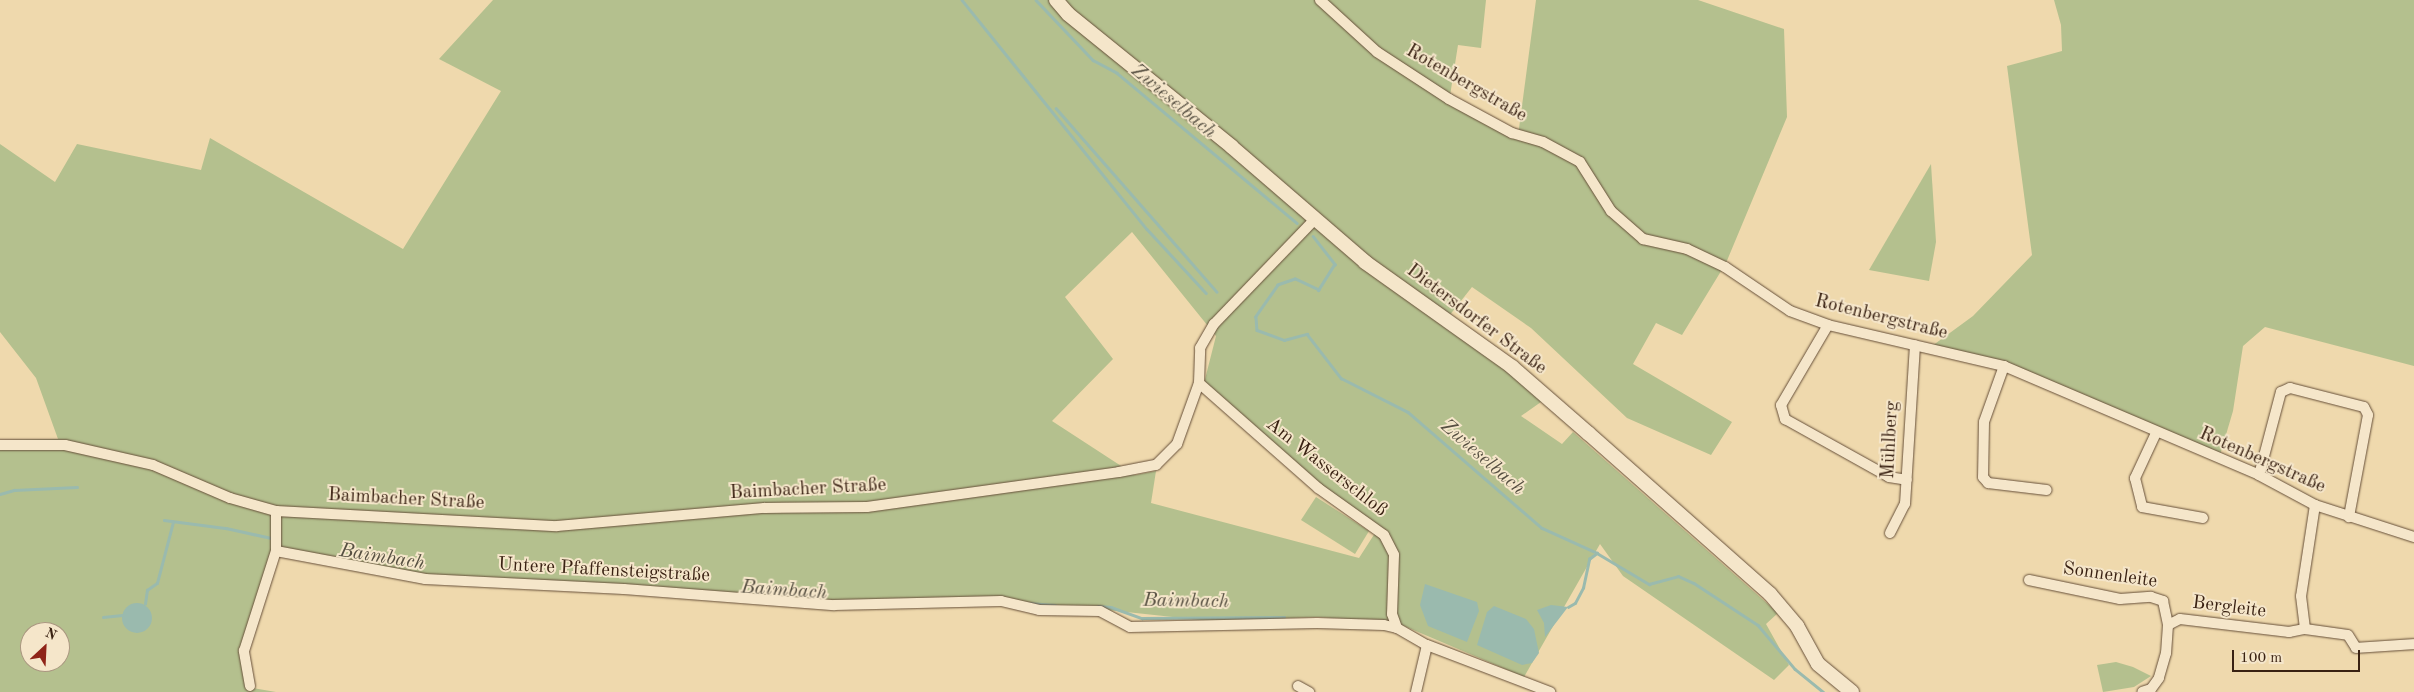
<!DOCTYPE html>
<html>
<head>
<meta charset="utf-8">
<style>
  body { margin:0 }
  #map { position:relative; width:2414px; height:692px; overflow:hidden; background:#efd9ad; font-family:"Old Standard TT",serif }
  div>[style] { position:absolute }
  .green>* { inset:0; background:#b4c08e }
  .water>* { inset:0; background:#9abaae }
  .round { border-radius:50% }
  .stream>* { height:2.5px; margin:-1.25px; padding:0 1.25px; transform-origin:1.25px; border-radius:1.25px; background:#9abaae }
  .roads { filter:drop-shadow(0 0 1px #664f39) drop-shadow(0 0 1px #664f39) }
  .street>* { height:10px; margin:-5px; padding:0 5px; transform-origin:5px; border-radius:5px; background:#f5e6ca }
  .secondary>* { height:14px; margin:-7px; padding:0 7px; transform-origin:7px; border-radius:7px; background:#f5e6ca }
  span { translate:-50% -50%; white-space:nowrap; text-align:center; line-height:1.15; -webkit-text-stroke:4px #f5e6ca; paint-order:stroke }
  .street-label { font-size:19px; color:#392112 }
  .water-label { font-size:20px; color:#564f41; font-style:italic }
  .north { position:absolute; left:20px; top:622px; width:50px; height:50px; box-sizing:border-box; background:#f5e6ca; border:1px solid #aa9780; border-radius:50%; rotate:25deg; font-size:14px; font-weight:700; line-height:20px; text-align:center; color:#392112 }
  .north::after { content:''; display:block; margin:auto; width:18px; height:22px; background:#8f2418; clip-path:polygon(50% 0,100% 100%,50% 72%,0 100%) }
  .scale { position:absolute; left:2232px; top:650px; width:128px; height:22px; box-sizing:border-box; border:2px solid #392112; border-top:0; padding-left:6px; font-size:15px; line-height:18px; white-space:nowrap; color:#392112; -webkit-text-stroke:4px #f5e6ca; paint-order:stroke }
</style>
</head>
<body>
<div id="map">
  <div class="green">
    <i style="clip-path:polygon(evenodd,493px 0,1486px 0,1481px 48px,1458px 45px,1449px 102px,1518px 136px,1536px 0,1698px 0,1784px 29px,1787px 117px,1726px 263px,1682px 335px,1656px 323px,1633px 364px,1732px 422px,1711px 455px,1627px 418px,1531px 328px,1472px 287px,1449px 316px,1548px 397px,1521px 416px,1562px 444px,1573px 432px,1778px 613px,1766px 624px,1789px 665px,1774px 680px,1623px 576px,1600px 544px,1524px 677px,1397px 623px,1318px 617px,1210px 621px,1080px 607px,960px 599px,837px 606px,426px 577px,281px 550px,240px 653px,247px 687px,276px 692px,0 692px,0 440px,58px 439px,36px 378px,0 332px,0 144px,55px 182px,77px 144px,201px 170px,210px 138px,403px 249px,501px 91px,439px 59px,493px 0,1132px 232px,1216px 336px,1202px 391px,1377px 530px,1359px 558px,1151px 503px,1156px 471px,1135px 475px,1052px 421px,1113px 359px,1065px 297px,1132px 232px,493px 0,30px 632px,60px 632px,60px 662px,30px 662px,30px 632px)"></i>
    <i style="clip-path:polygon(2054px 0,2414px 0,2414px 366px,2265px 327px,2243px 346px,2233px 411px,2220px 455px,1999px 362px,1932px 346px,1973px 316px,2032px 255px,2007px 66px,2062px 51px,2061px 25px)"></i>
    <i style="clip-path:polygon(1931px 164px,1936px 242px,1929px 281px,1869px 270px)"></i>
    <i style="clip-path:polygon(1316px 497px,1369px 531px,1355px 554px,1301px 520px)"></i>
    <i style="clip-path:polygon(2116px 662px,2133px 667px,2151px 676px,2134px 687px,2103px 692px,2097px 665px)"></i>
  </div>
  <div class="water">
    <i style="clip-path:polygon(1425px 584px,1477px 602px,1479px 611px,1467px 642px,1428px 626px,1420px 605px)"></i>
    <i class="round" style="left:122px;top:603px;width:30px;height:30px"></i>
    <i style="clip-path:polygon(1551px 605px,1568px 607px,1545px 637px,1544px 623px,1537px 610px)"></i>
    <i style="clip-path:polygon(1494px 606px,1526px 619px,1534px 629px,1539px 653px,1532px 663px,1522px 665px,1477px 645px,1487px 612px)"></i>
  </div>
  <div class="stream">
    <i style="left:962px;top:0;width:294px;rotate:51.1deg"></i>
    <i style="left:1147px;top:229px;width:87px;rotate:47.3deg"></i>
    <i style="left:1036px;top:0;width:83px;rotate:46.5deg"></i>
    <i style="left:1093px;top:60px;width:27px;rotate:28deg"></i>
    <i style="left:1117px;top:73px;width:234px;rotate:39.8deg"></i>
    <i style="left:1056px;top:108px;width:244px;rotate:48.8deg"></i>
    <i style="left:1313px;top:236px;width:36px;rotate:52deg"></i>
    <i style="left:1335px;top:264px;width:31px;rotate:122deg"></i>
    <i style="left:1319px;top:290px;width:26px;rotate:-155deg"></i>
    <i style="left:1295px;top:279px;width:18px;rotate:161deg"></i>
    <i style="left:1278px;top:285px;width:39px;rotate:125deg"></i>
    <i style="left:1256px;top:317px;width:13px;rotate:86deg"></i>
    <i style="left:1257px;top:330px;width:29px;rotate:20deg"></i>
    <i style="left:1284px;top:340px;width:24px;rotate:-15deg"></i>
    <i style="left:1307px;top:334px;width:56px;rotate:52.3deg"></i>
    <i style="left:1341px;top:378px;width:75px;rotate:26.9deg"></i>
    <i style="left:1408px;top:412px;width:177px;rotate:40.9deg"></i>
    <i style="left:1542px;top:528px;width:60px;rotate:24.4deg"></i>
    <i style="left:1597px;top:553px;width:61px;rotate:30.8deg"></i>
    <i style="left:1649px;top:584px;width:30px;rotate:-15deg"></i>
    <i style="left:1678px;top:576px;width:17px;rotate:24deg"></i>
    <i style="left:1694px;top:583px;width:77px;rotate:33.3deg"></i>
    <i style="left:1758px;top:625px;width:57px;rotate:49.9deg"></i>
    <i style="left:1795px;top:669px;width:36px;rotate:39deg"></i>
    <i style="left:0;top:494px;width:15px;rotate:-16deg"></i>
    <i style="left:14px;top:490px;width:63px;rotate:-2.7deg"></i>
    <i style="left:164px;top:520px;width:63px;rotate:7.4deg"></i>
    <i style="left:226px;top:528px;width:46px;rotate:12.5deg"></i>
    <i style="left:1028px;top:603px;width:27px;rotate:4deg"></i>
    <i style="left:145px;top:604px;width:14px;rotate:-82deg"></i>
    <i style="left:147px;top:590px;width:12px;rotate:-35deg"></i>
    <i style="left:157px;top:583px;width:63px;rotate:-75.3deg"></i>
    <i style="left:1098px;top:606px;width:13px;rotate:4deg"></i>
    <i style="left:1111px;top:607px;width:33px;rotate:20deg"></i>
    <i style="left:1142px;top:618px;width:142px;rotate:-0.4deg"></i>
    <i style="left:1568px;top:607px;width:8px;rotate:-30deg"></i>
    <i style="left:1575px;top:603px;width:17px;rotate:-62deg"></i>
    <i style="left:1583px;top:588px;width:30px;rotate:-78deg"></i>
    <i style="left:1589px;top:559px;width:10px;rotate:-37deg"></i>
    <i style="left:103px;top:617px;width:19px;rotate:-6deg"></i>
  </div>
  <div class="roads">
    <div class="street">
      <i style="left:1320px;top:0;width:77px;rotate:42.4deg"></i>
      <i style="left:1377px;top:52px;width:86px;rotate:33.1deg"></i>
      <i style="left:1449px;top:99px;width:72px;rotate:28.4deg"></i>
      <i style="left:1512px;top:133px;width:32px;rotate:16deg"></i>
      <i style="left:1543px;top:142px;width:42px;rotate:28.4deg"></i>
      <i style="left:1580px;top:162px;width:58px;rotate:57.7deg"></i>
      <i style="left:1611px;top:211px;width:43px;rotate:41.2deg"></i>
      <i style="left:1643px;top:239px;width:45px;rotate:12.8deg"></i>
      <i style="left:1687px;top:249px;width:42px;rotate:25.3deg"></i>
      <i style="left:1725px;top:267px;width:78px;rotate:34.1deg"></i>
      <i style="left:1790px;top:311px;width:40px;rotate:20.2deg"></i>
      <i style="left:1828px;top:325px;width:181px;rotate:13.1deg"></i>
      <i style="left:2004px;top:366px;width:277px;rotate:23.1deg"></i>
      <i style="left:2259px;top:475px;width:64px;rotate:28.2deg"></i>
      <i style="left:2315px;top:505px;width:104px;rotate:17.9deg"></i>
      <i style="left:1828px;top:325px;width:93px;rotate:120.4deg"></i>
      <i style="left:1781px;top:405px;width:15px;rotate:74deg"></i>
      <i style="left:1785px;top:419px;width:119px;rotate:29.1deg"></i>
      <i style="left:1889px;top:477px;width:18px;rotate:9deg"></i>
      <i style="left:2004px;top:366px;width:59px;rotate:109.7deg"></i>
      <i style="left:1984px;top:422px;width:55px;rotate:91deg"></i>
      <i style="left:1983px;top:477px;width:8px;rotate:50deg"></i>
      <i style="left:1988px;top:483px;width:59px;rotate:6.8deg"></i>
      <i style="left:1199px;top:383px;width:159px;rotate:41.4deg"></i>
      <i style="left:1318px;top:488px;width:81px;rotate:35.5deg"></i>
      <i style="left:1384px;top:535px;width:22px;rotate:63deg"></i>
      <i style="left:1394px;top:555px;width:59px;rotate:91.9deg"></i>
      <i style="left:1392px;top:614px;width:15px;rotate:70deg"></i>
      <i style="left:2156px;top:433px;width:50px;rotate:115deg"></i>
      <i style="left:2135px;top:478px;width:30px;rotate:76deg"></i>
      <i style="left:2142px;top:507px;width:62px;rotate:10.2deg"></i>
      <i style="left:0;top:445px;width:65px"></i>
      <i style="left:65px;top:445px;width:90px;rotate:12.8deg"></i>
      <i style="left:153px;top:465px;width:84px;rotate:23.2deg"></i>
      <i style="left:230px;top:498px;width:48px;rotate:15.8deg"></i>
      <i style="left:276px;top:511px;width:281px;rotate:3.1deg"></i>
      <i style="left:557px;top:526px;width:208px;rotate:-5deg"></i>
      <i style="left:764px;top:508px;width:103px;rotate:-0.6deg"></i>
      <i style="left:867px;top:507px;width:254px;rotate:-7.9deg"></i>
      <i style="left:1119px;top:472px;width:38px;rotate:-11deg"></i>
      <i style="left:1156px;top:465px;width:30px;rotate:-45deg"></i>
      <i style="left:1177px;top:444px;width:65px;rotate:-70.2deg"></i>
      <i style="left:1199px;top:383px;width:35px;rotate:-88deg"></i>
      <i style="left:1200px;top:348px;width:28px;rotate:-60deg"></i>
      <i style="left:1214px;top:324px;width:146px;rotate:-46.1deg"></i>
      <i style="left:2259px;top:475px;width:86px;rotate:-75.2deg"></i>
      <i style="left:2281px;top:392px;width:10px;rotate:-24deg"></i>
      <i style="left:2290px;top:388px;width:76px;rotate:14.4deg"></i>
      <i style="left:2364px;top:407px;width:9px;rotate:63deg"></i>
      <i style="left:2368px;top:415px;width:104px;rotate:100.6deg"></i>
      <i style="left:2315px;top:505px;width:92px;rotate:98.7deg"></i>
      <i style="left:2301px;top:596px;width:33px;rotate:83deg"></i>
      <i style="left:2305px;top:629px;width:43px;rotate:7.9deg"></i>
      <i style="left:2348px;top:635px;width:15px;rotate:58deg"></i>
      <i style="left:2356px;top:648px;width:58px;rotate:-3.9deg"></i>
      <i style="left:1890px;top:533px;width:33px;rotate:-63deg"></i>
      <i style="left:1905px;top:504px;width:159px;rotate:-86.4deg"></i>
      <i style="left:276px;top:551px;width:152px;rotate:10.6deg"></i>
      <i style="left:425px;top:579px;width:199px;rotate:2.9deg"></i>
      <i style="left:624px;top:589px;width:211px;rotate:4.4deg"></i>
      <i style="left:834px;top:605px;width:167px;rotate:-1.4deg"></i>
      <i style="left:1001px;top:601px;width:39px;rotate:13deg"></i>
      <i style="left:1039px;top:610px;width:61px;rotate:0.9deg"></i>
      <i style="left:1100px;top:611px;width:34px;rotate:28deg"></i>
      <i style="left:1130px;top:627px;width:187px;rotate:-1.2deg"></i>
      <i style="left:1317px;top:623px;width:67px;rotate:1.7deg"></i>
      <i style="left:1384px;top:625px;width:13px;rotate:13deg"></i>
      <i style="left:1397px;top:628px;width:34px;rotate:30deg"></i>
      <i style="left:1427px;top:645px;width:132px;rotate:20.9deg"></i>
      <i style="left:2029px;top:580px;width:93px;rotate:11.8deg"></i>
      <i style="left:2120px;top:599px;width:31px;rotate:-4deg"></i>
      <i style="left:2151px;top:597px;width:13px;rotate:18deg"></i>
      <i style="left:2163px;top:601px;width:25px;rotate:78deg"></i>
      <i style="left:2168px;top:625px;width:28px;rotate:94deg"></i>
      <i style="left:2166px;top:653px;width:26px;rotate:106deg"></i>
      <i style="left:2159px;top:678px;width:14px;rotate:126deg"></i>
      <i style="left:2151px;top:689px;width:9px;rotate:162deg"></i>
      <i style="left:2168px;top:625px;width:13px;rotate:-27deg"></i>
      <i style="left:2180px;top:619px;width:110px;rotate:6.8deg"></i>
      <i style="left:2289px;top:632px;width:16px;rotate:-11deg"></i>
      <i style="left:250px;top:686px;width:36px;rotate:-100deg"></i>
      <i style="left:244px;top:651px;width:105px;rotate:-72.3deg"></i>
      <i style="left:276px;top:551px;width:40px;rotate:-90deg"></i>
      <i style="left:1298px;top:686px;width:13px;rotate:29deg"></i>
      <i style="left:1416px;top:692px;width:48px;rotate:-76.8deg"></i>
    </div>
    <div class="secondary">
      <i style="left:1056px;top:0;width:18px;rotate:49deg"></i>
      <i style="left:1068px;top:14px;width:211px;rotate:39deg"></i>
      <i style="left:1232px;top:147px;width:176px;rotate:40.8deg"></i>
      <i style="left:1365px;top:262px;width:181px;rotate:35.5deg"></i>
      <i style="left:1512px;top:367px;width:101px;rotate:41deg"></i>
      <i style="left:1588px;top:433px;width:243px;rotate:41.5deg"></i>
      <i style="left:1770px;top:594px;width:42px;rotate:49.8deg"></i>
      <i style="left:1797px;top:626px;width:43px;rotate:61.1deg"></i>
      <i style="left:1818px;top:664px;width:44px;rotate:39.5deg"></i>
    </div>
  </div>
  <div class="street-label">
    <span style="left:1466px;top:84px;rotate:30deg">Rotenbergstraße</span>
    <span style="left:1881px;top:318px;rotate:14deg">Rotenbergstraße</span>
    <span style="left:1476px;top:320px;rotate:37deg">Dietersdorfer Straße</span>
    <span style="left:1891px;top:440px;rotate:-87deg">Mühlberg</span>
    <span style="left:2262px;top:461px;rotate:24deg">Rotenbergstraße</span>
    <span style="left:1326px;top:468px;rotate:38deg">Am Wasserschloß</span>
    <span style="left:808px;top:490px;rotate:-3deg">Baimbacher Straße</span>
    <span style="left:406px;top:500px;rotate:3deg">Baimbacher Straße</span>
    <span style="left:604px;top:571px;rotate:3deg">Untere Pfaffensteigstraße</span>
    <span style="left:2110px;top:576px;rotate:8deg">Sonnenleite</span>
    <span style="left:2229px;top:608px;rotate:7deg">Bergleite</span>
  </div>
  <div class="water-label">
    <span style="left:1173px;top:102px;rotate:40deg">Zwieselbach</span>
    <span style="left:1482px;top:458px;rotate:41deg">Zwieselbach</span>
    <span style="left:382px;top:558px;rotate:9deg">Baimbach</span>
    <span style="left:784px;top:591px;rotate:4deg">Baimbach</span>
    <span style="left:1186px;top:602px;rotate:1deg">Baimbach</span>
  </div>
  <div class="north">N</div>
  <div class="scale">100 m</div>
</div>
</body>
</html>
